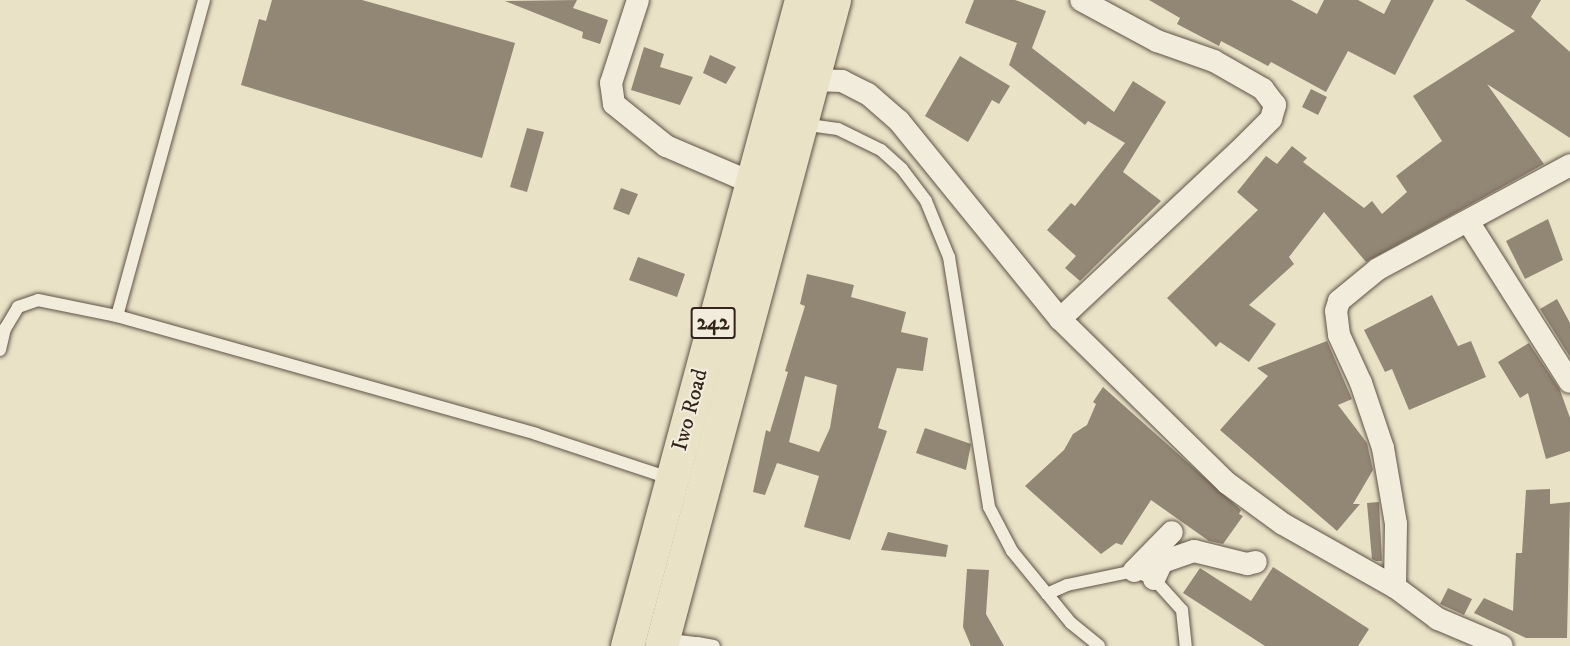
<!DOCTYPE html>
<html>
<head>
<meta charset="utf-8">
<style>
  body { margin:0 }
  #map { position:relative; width:1570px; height:646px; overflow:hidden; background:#e9e2c7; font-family:"IM FELL DW Pica",serif }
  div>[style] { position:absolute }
  .building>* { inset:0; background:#928674 }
  .roads { filter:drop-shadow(0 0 2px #605346) drop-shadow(0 0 2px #605346) }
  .service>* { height:12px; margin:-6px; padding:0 6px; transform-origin:6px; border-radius:6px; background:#f1ecdb }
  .minor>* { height:22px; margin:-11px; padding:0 11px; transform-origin:11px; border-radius:11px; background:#f1ecdb }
  .primary>* { height:33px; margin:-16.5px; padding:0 16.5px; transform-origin:16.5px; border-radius:16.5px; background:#e9e2c7 }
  span { translate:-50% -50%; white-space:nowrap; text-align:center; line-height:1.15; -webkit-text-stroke:4.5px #f1ecdb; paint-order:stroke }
  .shield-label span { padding:2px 4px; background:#f1ecdb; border:2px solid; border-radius:4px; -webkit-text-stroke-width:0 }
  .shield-label { font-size:21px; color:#33231b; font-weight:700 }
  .street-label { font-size:22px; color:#33231b }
</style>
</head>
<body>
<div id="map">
  <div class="building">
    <i style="clip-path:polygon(272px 0,362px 0,515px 43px,482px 158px,241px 85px,259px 19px,266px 21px)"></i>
    <i style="clip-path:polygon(577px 0,573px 8px,608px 20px,600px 44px,582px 38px,583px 32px,505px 1px)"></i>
    <i style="clip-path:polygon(974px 0,1015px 0,1046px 11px,1032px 48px,1114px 112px,1133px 81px,1166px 102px,1123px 172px,1161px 201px,1080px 281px,1065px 268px,1076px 256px,1047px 230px,1071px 203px,1075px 206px,1125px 143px,1088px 121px,1085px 125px,1009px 65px,1017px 43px,965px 23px)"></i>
    <i style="clip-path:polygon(1149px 0,1291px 0,1317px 14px,1324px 0,1358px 0,1384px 14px,1391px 0,1434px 0,1395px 75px,1348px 51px,1326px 92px,1271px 62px,1268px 66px,1221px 41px,1219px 46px,1177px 24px,1180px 18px)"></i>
    <i style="clip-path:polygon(1465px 0,1541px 0,1531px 17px,1570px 52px,1570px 138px,1487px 84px,1544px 164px,1366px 262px,1324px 212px,1289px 257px,1294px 264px,1249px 305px,1276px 324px,1249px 362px,1220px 342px,1216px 347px,1167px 298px,1258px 210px,1237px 192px,1266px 156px,1277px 164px,1292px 146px,1307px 158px,1303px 162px,1364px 208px,1372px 201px,1382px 214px,1407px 192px,1396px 176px,1442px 141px,1413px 96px,1515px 31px)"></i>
    <i style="clip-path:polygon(644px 47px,664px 54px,660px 67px,693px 77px,680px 105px,631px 90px)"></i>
    <i style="clip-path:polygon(710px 55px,736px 67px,726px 84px,703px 73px)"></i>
    <i style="clip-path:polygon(960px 56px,1010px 86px,999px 104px,992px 100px,968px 142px,925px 116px)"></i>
    <i style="clip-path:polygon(1311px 89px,1327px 97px,1318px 115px,1302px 107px)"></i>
    <i style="clip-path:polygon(527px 128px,544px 132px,527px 192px,510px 187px)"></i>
    <i style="clip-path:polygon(621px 188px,638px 194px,629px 215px,613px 209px)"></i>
    <i style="clip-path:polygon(1548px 219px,1563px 260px,1525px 279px,1506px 241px)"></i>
    <i style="clip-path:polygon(638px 257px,685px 274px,677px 297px,629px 280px)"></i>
    <i style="clip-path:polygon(evenodd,807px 274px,854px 285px,851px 297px,906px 312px,901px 332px,928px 338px,923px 371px,897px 368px,878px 428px,887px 431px,850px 540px,804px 527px,819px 476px,777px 463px,765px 495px,753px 492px,766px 430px,770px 432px,788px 372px,785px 371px,805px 306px,800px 304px,807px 274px,805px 376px,837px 385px,830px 428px,819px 452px,789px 442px,805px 376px)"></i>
    <i style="clip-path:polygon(1432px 295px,1458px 346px,1471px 341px,1486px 377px,1409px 410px,1392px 369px,1385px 372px,1364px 330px)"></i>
    <i style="clip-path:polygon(1557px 299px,1570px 323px,1570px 357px,1540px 309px)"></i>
    <i style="clip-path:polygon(1327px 341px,1352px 399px,1338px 405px,1367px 443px,1373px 470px,1353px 504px,1360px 504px,1337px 531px,1220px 430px,1268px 376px,1257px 368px)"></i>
    <i style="clip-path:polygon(1529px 343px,1560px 390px,1570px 418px,1570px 451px,1546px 459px,1528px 393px,1520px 398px,1498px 362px)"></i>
    <i style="clip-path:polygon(1103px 387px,1241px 510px,1239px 514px,1243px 516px,1223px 544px,1209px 541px,1151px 500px,1122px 545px,1116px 543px,1101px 554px,1025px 486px,1064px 450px,1073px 434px,1087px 425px,1096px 404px,1093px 402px)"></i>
    <i style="clip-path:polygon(925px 428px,971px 444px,966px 470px,916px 453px)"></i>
    <i style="clip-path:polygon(1550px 489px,1550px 504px,1570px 502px,1567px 638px,1526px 638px,1474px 613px,1484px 598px,1513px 611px,1516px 553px,1522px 553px,1526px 490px)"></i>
    <i style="clip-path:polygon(1379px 502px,1382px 561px,1376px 561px,1372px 559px,1367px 503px)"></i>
    <i style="clip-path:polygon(888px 532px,948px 545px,946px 557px,881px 550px)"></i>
    <i style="clip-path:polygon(1273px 567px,1369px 629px,1358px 646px,1265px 646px,1183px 593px,1200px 568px,1251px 601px)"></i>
    <i style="clip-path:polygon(967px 569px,989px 570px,986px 614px,1004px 646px,971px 646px,963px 627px)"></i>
    <i style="clip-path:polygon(1448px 588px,1472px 599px,1464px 615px,1440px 604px)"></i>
  </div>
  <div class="roads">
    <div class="service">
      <i style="left:802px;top:124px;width:36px;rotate:8deg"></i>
      <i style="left:838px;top:129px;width:48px;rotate:26deg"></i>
      <i style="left:881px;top:150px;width:28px;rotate:42deg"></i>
      <i style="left:902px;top:169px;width:40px;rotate:53deg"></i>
      <i style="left:926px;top:201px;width:61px;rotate:67.7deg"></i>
      <i style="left:949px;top:257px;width:253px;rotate:80.9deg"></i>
      <i style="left:989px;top:507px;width:50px;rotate:62.4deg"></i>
      <i style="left:1012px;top:551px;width:93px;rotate:50.7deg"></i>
      <i style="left:1071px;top:623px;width:36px;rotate:39deg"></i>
      <i style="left:117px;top:316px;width:328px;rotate:-74.6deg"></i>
      <i style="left:0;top:350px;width:22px;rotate:-77deg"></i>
      <i style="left:5px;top:329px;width:26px;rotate:-59deg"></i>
      <i style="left:18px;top:307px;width:21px;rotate:-19deg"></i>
      <i style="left:38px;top:300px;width:81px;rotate:11.4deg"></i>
      <i style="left:117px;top:316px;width:435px;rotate:15.7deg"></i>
      <i style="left:536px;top:434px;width:143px;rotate:18.3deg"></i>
      <i style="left:1047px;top:594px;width:22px;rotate:-24deg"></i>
      <i style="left:1067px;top:585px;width:68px;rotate:-11.8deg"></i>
      <i style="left:1134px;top:571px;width:22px;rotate:22deg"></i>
      <i style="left:1154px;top:579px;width:42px;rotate:47.9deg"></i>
      <i style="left:1182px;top:610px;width:36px;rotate:84deg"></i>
      <i style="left:663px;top:639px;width:34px;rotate:7deg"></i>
      <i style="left:697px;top:643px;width:3px;rotate:90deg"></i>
      <i style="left:697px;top:643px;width:17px;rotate:10deg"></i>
    </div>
    <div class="minor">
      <i style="left:638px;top:0;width:87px;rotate:108deg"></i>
      <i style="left:611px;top:83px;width:21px;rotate:82deg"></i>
      <i style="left:614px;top:104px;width:67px;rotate:38.9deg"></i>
      <i style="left:666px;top:146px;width:91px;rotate:23.2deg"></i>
      <i style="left:812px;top:80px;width:30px;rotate:2deg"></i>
      <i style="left:842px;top:81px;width:29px;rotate:27deg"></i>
      <i style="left:868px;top:94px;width:41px;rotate:41.1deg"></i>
      <i style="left:899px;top:121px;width:255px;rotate:50.9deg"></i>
      <i style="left:1060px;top:319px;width:234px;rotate:44.5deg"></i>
      <i style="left:1227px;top:483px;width:69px;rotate:36.2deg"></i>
      <i style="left:1283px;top:524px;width:129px;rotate:29.4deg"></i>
      <i style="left:1395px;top:587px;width:54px;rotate:36.7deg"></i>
      <i style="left:1438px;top:619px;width:69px;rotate:22.9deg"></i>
      <i style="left:1469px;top:223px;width:188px;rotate:57.6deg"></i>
      <i style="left:1060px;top:319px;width:245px;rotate:-43.2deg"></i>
      <i style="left:1239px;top:151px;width:45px;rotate:-45deg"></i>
      <i style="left:1271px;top:119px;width:15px;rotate:-74deg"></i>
      <i style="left:1275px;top:105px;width:20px;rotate:-127deg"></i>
      <i style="left:1263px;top:89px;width:56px;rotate:-150.3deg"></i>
      <i style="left:1214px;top:61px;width:60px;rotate:-160.7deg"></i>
      <i style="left:1157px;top:41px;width:86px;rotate:-151.7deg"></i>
      <i style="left:1134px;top:571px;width:54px;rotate:-45.7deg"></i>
      <i style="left:1154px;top:579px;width:19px;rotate:-65deg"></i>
      <i style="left:1162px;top:562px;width:34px;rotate:-19deg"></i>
      <i style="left:1194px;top:551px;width:55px;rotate:13.8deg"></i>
      <i style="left:1247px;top:564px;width:9px;rotate:-13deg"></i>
      <i style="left:1395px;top:587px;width:63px;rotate:-89.1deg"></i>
      <i style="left:1396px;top:524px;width:77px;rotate:-99.7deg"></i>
      <i style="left:1383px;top:448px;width:69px;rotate:-108.7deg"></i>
      <i style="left:1361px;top:383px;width:53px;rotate:-114.6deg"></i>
      <i style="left:1339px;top:335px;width:24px;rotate:-97deg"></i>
      <i style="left:1336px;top:311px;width:10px;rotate:-73deg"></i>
      <i style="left:1339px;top:301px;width:50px;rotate:-39.4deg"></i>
      <i style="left:1378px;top:269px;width:218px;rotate:-28.4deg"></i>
    </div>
    <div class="primary">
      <i style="left:627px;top:646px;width:669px;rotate:-74.93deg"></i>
      <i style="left:661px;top:646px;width:669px;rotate:-75.01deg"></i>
    </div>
  </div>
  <div class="shield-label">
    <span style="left:713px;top:323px">242</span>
  </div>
  <div class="street-label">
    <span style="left:690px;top:410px;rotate:-75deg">Iwo Road</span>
  </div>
</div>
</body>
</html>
